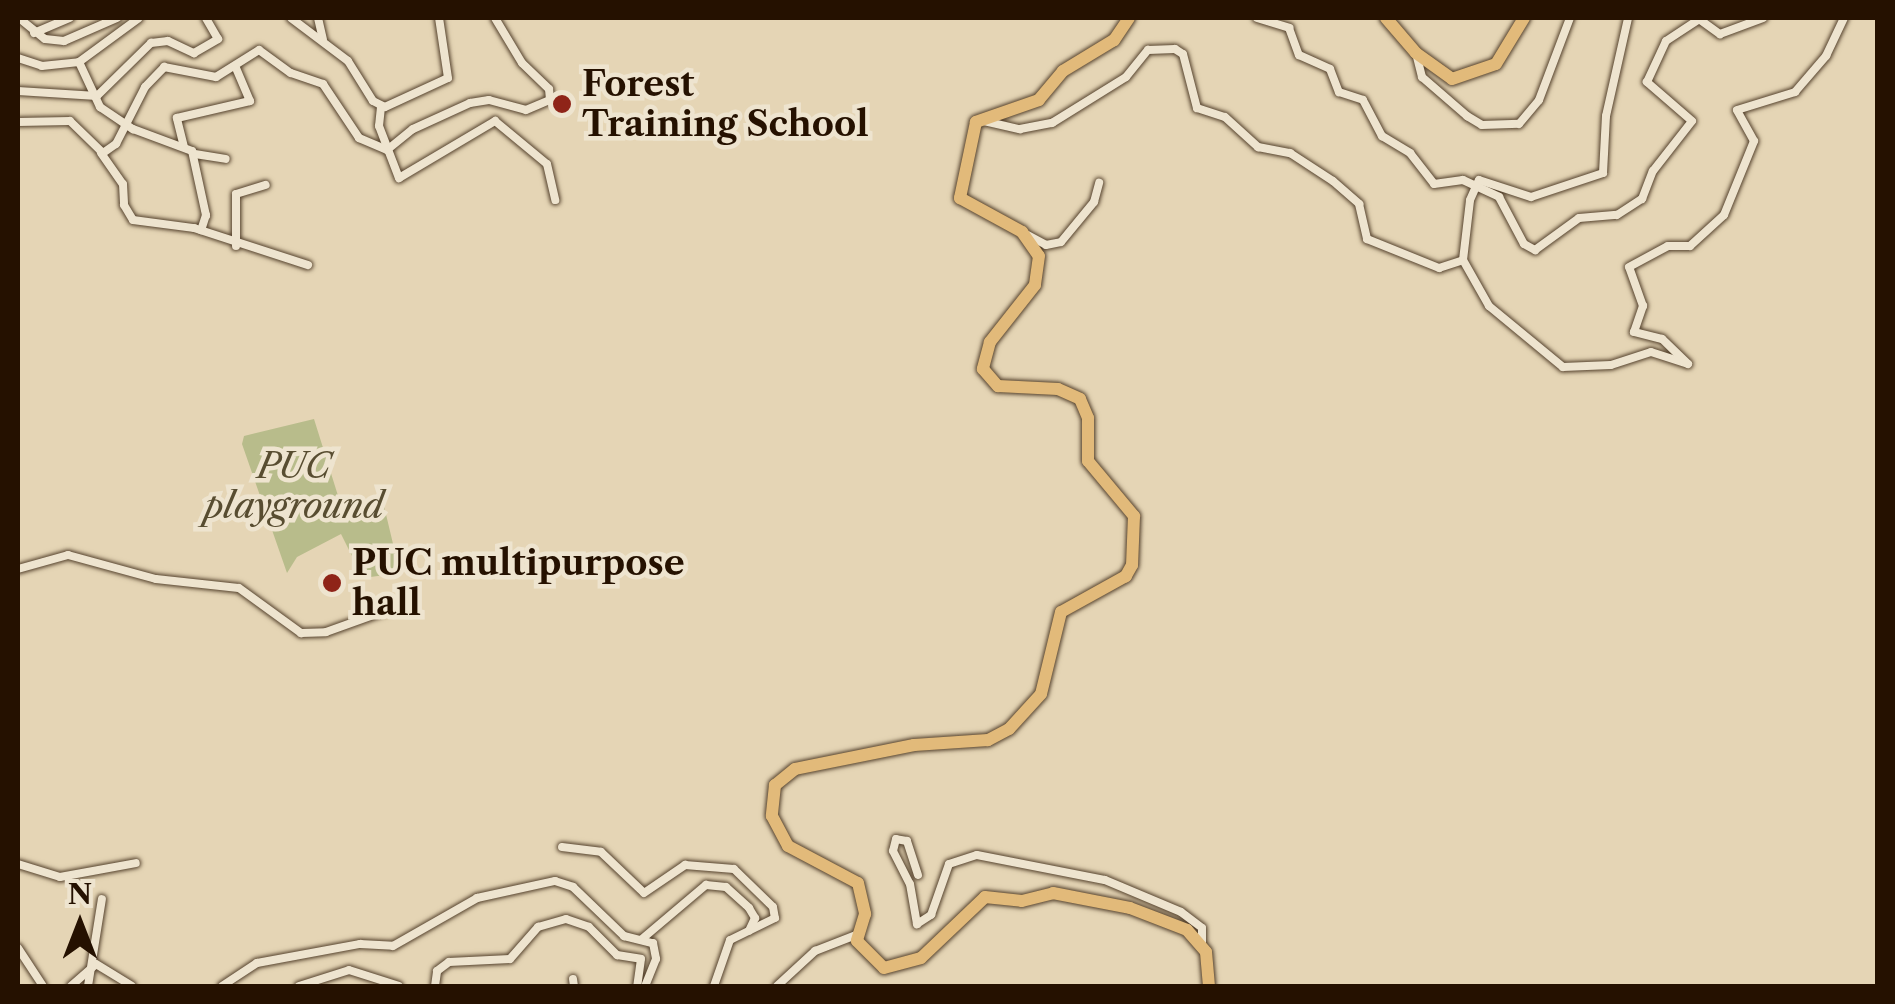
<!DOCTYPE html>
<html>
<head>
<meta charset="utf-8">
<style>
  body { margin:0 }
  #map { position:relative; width:1895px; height:1004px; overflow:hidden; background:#e5d5b5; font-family:"Libre Caslon Text",serif }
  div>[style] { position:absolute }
  .green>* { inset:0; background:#b8bc8b }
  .roads { filter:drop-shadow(0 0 2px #55422d) drop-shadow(0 0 2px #55422d) }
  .street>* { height:8px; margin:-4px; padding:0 4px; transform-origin:4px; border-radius:4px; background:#eee4cf }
  .primary>* { height:12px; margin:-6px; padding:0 6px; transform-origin:6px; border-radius:6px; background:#e2ba7a }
  .dots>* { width:28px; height:28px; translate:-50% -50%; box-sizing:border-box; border:5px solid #eee4cf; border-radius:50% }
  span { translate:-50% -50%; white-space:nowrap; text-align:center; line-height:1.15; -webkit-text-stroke:9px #eee4cf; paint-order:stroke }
  .poi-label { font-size:35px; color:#251100; font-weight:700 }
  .left { translate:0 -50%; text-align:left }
  .park-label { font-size:35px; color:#584d31; font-style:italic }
  .frame { position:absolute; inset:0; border:20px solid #251100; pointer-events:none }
  .north { position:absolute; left:30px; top:874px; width:100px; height:100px; -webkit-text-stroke:8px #eee4cf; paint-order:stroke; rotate:0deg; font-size:28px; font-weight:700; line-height:40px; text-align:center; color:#251100 }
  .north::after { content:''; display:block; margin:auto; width:35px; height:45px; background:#251100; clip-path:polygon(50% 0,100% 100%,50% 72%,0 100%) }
</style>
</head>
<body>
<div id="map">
  <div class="green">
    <i style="clip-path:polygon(314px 419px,345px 518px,384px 506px,400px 573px,363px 578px,341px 534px,297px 557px,287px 573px,242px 444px,244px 436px)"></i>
  </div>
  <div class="roads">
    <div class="street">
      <i style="left:19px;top:18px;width:33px;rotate:39deg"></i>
      <i style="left:45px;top:39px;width:19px;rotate:6deg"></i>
      <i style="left:64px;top:41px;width:58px;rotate:-23.5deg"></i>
      <i style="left:291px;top:18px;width:71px;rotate:37deg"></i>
      <i style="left:348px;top:61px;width:47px;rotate:58deg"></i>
      <i style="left:373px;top:101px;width:13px;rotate:27deg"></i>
      <i style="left:385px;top:107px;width:69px;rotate:-24.7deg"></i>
      <i style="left:448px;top:78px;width:61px;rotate:-98.5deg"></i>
      <i style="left:318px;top:18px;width:22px;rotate:77deg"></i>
      <i style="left:1257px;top:18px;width:34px;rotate:17deg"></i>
      <i style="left:1289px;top:28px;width:29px;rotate:70deg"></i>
      <i style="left:1299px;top:55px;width:34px;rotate:24deg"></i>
      <i style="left:1330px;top:69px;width:25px;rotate:69deg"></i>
      <i style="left:1339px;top:92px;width:25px;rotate:18deg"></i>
      <i style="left:1363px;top:100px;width:41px;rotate:62.2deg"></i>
      <i style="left:1382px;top:136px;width:33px;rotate:31deg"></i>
      <i style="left:1410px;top:153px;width:39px;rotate:52deg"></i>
      <i style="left:1434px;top:184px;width:29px;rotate:-8deg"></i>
      <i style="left:1463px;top:180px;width:40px;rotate:25deg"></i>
      <i style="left:1499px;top:197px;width:53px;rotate:62deg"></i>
      <i style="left:1524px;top:244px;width:13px;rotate:29deg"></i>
      <i style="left:1535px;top:250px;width:54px;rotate:-36deg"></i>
      <i style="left:1579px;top:218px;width:38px;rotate:-5deg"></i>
      <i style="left:1617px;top:215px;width:30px;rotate:-33deg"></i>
      <i style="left:1642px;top:199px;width:30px;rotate:-69deg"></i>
      <i style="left:1653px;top:171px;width:63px;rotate:-52deg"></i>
      <i style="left:1692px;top:121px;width:60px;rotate:-139.1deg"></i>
      <i style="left:1647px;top:82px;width:45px;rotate:-65.1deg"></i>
      <i style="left:1666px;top:41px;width:42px;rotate:-33.3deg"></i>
      <i style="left:1699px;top:19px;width:26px;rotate:36deg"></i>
      <i style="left:1720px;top:34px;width:46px;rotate:-20.4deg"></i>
      <i style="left:34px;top:33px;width:39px;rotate:-23deg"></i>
      <i style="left:1416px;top:53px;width:25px;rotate:76deg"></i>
      <i style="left:1422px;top:77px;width:60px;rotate:40.9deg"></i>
      <i style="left:1467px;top:116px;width:17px;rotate:31deg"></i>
      <i style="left:1482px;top:125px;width:37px;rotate:-2deg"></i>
      <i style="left:1519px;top:124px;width:31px;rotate:-50deg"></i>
      <i style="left:1539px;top:100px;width:88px;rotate:-69.3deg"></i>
      <i style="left:18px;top:58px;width:25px;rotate:18deg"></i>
      <i style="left:42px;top:66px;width:37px;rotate:-6deg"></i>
      <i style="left:79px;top:62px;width:74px;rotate:-36.3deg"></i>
      <i style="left:79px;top:62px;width:50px;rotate:65deg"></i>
      <i style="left:100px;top:107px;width:40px;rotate:34deg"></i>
      <i style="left:133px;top:129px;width:63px;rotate:20.4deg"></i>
      <i style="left:192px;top:151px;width:66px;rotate:77.7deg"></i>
      <i style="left:206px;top:215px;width:16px;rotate:108deg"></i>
      <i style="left:18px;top:91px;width:79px;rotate:3.6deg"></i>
      <i style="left:97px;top:96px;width:76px;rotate:-44.5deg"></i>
      <i style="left:151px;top:43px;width:17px;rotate:-7deg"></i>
      <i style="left:168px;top:41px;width:29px;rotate:25deg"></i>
      <i style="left:194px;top:53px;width:28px;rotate:-30deg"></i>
      <i style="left:218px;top:39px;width:24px;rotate:-120deg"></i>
      <i style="left:381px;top:107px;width:19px;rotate:96deg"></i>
      <i style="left:379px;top:126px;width:56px;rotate:69deg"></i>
      <i style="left:399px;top:178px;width:112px;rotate:-30.7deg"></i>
      <i style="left:495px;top:121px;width:67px;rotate:39.6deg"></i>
      <i style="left:547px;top:164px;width:37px;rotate:77deg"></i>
      <i style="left:984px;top:121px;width:37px;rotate:13deg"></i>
      <i style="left:1020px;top:129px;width:33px;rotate:-11deg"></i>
      <i style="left:1052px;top:123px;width:87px;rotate:-31.9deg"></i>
      <i style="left:1126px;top:77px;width:35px;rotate:-51deg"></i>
      <i style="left:1148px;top:50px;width:27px;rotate:-2deg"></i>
      <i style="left:1175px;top:49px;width:9px;rotate:32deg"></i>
      <i style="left:1183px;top:54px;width:56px;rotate:75.5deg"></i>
      <i style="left:1197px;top:108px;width:29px;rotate:18deg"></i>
      <i style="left:1225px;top:117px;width:45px;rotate:42.3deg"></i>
      <i style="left:1258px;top:147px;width:33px;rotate:11deg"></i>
      <i style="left:1290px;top:153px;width:51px;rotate:33.1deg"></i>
      <i style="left:1333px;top:181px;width:35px;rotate:41deg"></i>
      <i style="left:1359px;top:204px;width:36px;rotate:77deg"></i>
      <i style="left:1367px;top:239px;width:78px;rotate:21.9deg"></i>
      <i style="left:1439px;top:268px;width:25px;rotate:-18deg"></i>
      <i style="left:1463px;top:260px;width:60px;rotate:-83.3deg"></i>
      <i style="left:1470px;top:200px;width:22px;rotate:-66deg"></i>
      <i style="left:1479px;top:180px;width:55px;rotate:18.1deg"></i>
      <i style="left:1531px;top:197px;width:76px;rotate:-18.4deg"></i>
      <i style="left:1603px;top:173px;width:57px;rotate:-87deg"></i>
      <i style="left:1606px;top:116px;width:100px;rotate:-77.3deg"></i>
      <i style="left:18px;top:122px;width:52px;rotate:-1.1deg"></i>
      <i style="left:70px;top:121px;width:46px;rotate:44.1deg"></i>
      <i style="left:103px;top:153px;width:16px;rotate:-35deg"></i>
      <i style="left:116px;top:144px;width:64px;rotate:-63deg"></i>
      <i style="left:145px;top:87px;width:28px;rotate:-46deg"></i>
      <i style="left:164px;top:67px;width:53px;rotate:10.9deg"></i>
      <i style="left:216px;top:77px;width:51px;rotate:-32.1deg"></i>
      <i style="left:259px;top:50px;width:39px;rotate:36deg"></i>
      <i style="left:291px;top:73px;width:34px;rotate:19deg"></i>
      <i style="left:323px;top:84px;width:65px;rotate:56.3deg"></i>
      <i style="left:359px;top:138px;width:30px;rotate:23deg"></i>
      <i style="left:387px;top:150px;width:33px;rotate:-39deg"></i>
      <i style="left:413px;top:129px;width:63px;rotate:-24.5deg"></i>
      <i style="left:470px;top:103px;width:19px;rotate:-9deg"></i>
      <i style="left:489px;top:100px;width:38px;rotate:15deg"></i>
      <i style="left:526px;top:110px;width:26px;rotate:-23deg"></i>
      <i style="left:550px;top:100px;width:11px;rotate:-95deg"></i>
      <i style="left:549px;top:89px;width:37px;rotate:-136deg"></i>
      <i style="left:522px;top:63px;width:52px;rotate:-121deg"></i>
      <i style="left:184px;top:147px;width:30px;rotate:-104deg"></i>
      <i style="left:177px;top:118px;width:75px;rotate:-13.1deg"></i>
      <i style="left:250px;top:101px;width:36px;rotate:-113deg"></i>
      <i style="left:101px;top:153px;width:38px;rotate:55deg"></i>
      <i style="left:123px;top:184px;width:21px;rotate:87deg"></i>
      <i style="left:124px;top:205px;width:17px;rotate:59deg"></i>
      <i style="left:133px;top:220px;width:62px;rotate:7.5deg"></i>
      <i style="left:194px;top:228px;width:120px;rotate:18deg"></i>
      <i style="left:195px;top:154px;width:31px;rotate:9deg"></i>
      <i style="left:1022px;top:232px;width:27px;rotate:28deg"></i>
      <i style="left:1046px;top:245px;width:15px;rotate:-11deg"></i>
      <i style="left:1061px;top:242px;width:52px;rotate:-50.5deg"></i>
      <i style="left:1094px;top:202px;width:20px;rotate:-75deg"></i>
      <i style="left:236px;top:246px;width:52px;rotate:-90deg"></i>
      <i style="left:236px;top:194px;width:31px;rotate:-17deg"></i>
      <i style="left:1463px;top:260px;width:53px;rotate:60.5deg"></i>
      <i style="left:1489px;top:306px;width:96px;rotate:39.5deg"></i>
      <i style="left:1563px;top:367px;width:48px;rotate:-2.4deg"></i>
      <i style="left:1611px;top:365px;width:42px;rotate:-18deg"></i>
      <i style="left:1651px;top:352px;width:39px;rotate:18deg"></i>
      <i style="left:1688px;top:364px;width:36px;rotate:-136deg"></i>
      <i style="left:1662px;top:339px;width:29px;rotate:-166deg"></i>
      <i style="left:1634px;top:332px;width:28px;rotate:-71deg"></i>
      <i style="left:1643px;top:306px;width:41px;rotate:-109.7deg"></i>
      <i style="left:1629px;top:267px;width:44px;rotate:-28.3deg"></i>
      <i style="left:1668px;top:246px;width:22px"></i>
      <i style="left:1690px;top:246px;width:46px;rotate:-42.4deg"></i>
      <i style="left:1724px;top:215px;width:80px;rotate:-67.9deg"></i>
      <i style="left:1754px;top:141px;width:35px;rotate:-119deg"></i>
      <i style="left:1737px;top:110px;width:61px;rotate:-17.2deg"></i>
      <i style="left:1795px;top:92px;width:48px;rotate:-49.3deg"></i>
      <i style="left:1826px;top:56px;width:42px;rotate:-64.7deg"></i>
      <i style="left:18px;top:569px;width:52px;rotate:-15.6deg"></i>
      <i style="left:68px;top:555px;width:91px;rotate:15.3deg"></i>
      <i style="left:156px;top:579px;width:83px;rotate:6.2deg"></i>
      <i style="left:239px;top:588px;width:77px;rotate:36deg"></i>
      <i style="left:301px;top:633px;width:25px;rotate:-2deg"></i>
      <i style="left:326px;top:632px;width:74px;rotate:-19.7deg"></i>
      <i style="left:562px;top:847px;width:39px;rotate:7deg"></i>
      <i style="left:601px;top:852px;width:59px;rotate:43.6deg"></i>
      <i style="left:644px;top:893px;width:50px;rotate:-34.3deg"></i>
      <i style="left:685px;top:865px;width:49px;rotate:4.7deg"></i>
      <i style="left:734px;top:869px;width:54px;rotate:44.3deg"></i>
      <i style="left:773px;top:907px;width:11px;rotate:80deg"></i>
      <i style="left:775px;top:918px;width:50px;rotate:153.9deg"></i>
      <i style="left:730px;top:940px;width:49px;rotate:109.2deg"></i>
      <i style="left:18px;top:864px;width:44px;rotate:17.2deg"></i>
      <i style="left:60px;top:877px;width:77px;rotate:-10.4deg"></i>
      <i style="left:918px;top:875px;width:36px;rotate:-108deg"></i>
      <i style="left:907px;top:841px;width:11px;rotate:-170deg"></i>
      <i style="left:896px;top:839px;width:12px;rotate:104deg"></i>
      <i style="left:893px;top:851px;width:37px;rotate:63deg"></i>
      <i style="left:910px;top:884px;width:41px;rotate:80.1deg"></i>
      <i style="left:917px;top:924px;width:17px;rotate:-33deg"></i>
      <i style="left:931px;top:915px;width:54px;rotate:-70.6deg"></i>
      <i style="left:949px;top:864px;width:29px;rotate:-18deg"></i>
      <i style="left:977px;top:855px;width:130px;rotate:11.1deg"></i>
      <i style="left:1105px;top:880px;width:82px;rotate:22.8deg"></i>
      <i style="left:1181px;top:912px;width:26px;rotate:37deg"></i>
      <i style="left:1202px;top:928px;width:16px;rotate:90deg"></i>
      <i style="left:642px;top:939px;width:84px;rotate:-40.2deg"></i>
      <i style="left:706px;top:885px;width:20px;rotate:6deg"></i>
      <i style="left:726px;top:887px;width:31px;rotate:42deg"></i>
      <i style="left:749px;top:908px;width:12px;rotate:59deg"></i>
      <i style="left:755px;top:918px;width:14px;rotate:115deg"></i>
      <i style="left:18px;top:948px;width:45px;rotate:56.7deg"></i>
      <i style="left:573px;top:979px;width:7px;rotate:82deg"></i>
      <i style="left:71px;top:986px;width:33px;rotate:-41deg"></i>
      <i style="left:96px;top:964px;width:42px;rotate:31.4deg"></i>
      <i style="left:88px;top:986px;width:88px;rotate:-80.9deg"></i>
      <i style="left:222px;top:986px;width:42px;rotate:-33.3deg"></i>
      <i style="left:257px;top:963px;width:105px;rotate:-10.5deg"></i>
      <i style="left:360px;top:944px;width:33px;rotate:3deg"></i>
      <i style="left:393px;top:946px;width:97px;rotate:-29.7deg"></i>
      <i style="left:477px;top:898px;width:80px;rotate:-12.3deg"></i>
      <i style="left:555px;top:881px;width:19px;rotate:18deg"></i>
      <i style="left:573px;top:887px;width:71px;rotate:43.9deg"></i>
      <i style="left:624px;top:936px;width:30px;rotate:14deg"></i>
      <i style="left:653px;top:943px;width:16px;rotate:79deg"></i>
      <i style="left:656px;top:959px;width:29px;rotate:112deg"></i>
      <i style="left:299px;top:986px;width:52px;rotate:-17.7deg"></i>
      <i style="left:349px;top:970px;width:52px;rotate:17.7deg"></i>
      <i style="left:435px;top:986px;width:15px;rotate:-82deg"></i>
      <i style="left:437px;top:971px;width:15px;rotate:-37deg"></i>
      <i style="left:449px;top:962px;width:61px;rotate:-2.8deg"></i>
      <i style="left:510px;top:959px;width:43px;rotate:-48.8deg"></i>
      <i style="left:538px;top:927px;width:29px;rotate:-16deg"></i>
      <i style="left:566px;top:919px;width:24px;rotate:19deg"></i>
      <i style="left:589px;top:927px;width:40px;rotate:45deg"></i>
      <i style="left:617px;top:955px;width:24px;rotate:9deg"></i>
      <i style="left:641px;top:959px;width:27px;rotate:98deg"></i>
      <i style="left:777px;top:986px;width:52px;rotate:-42.6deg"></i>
      <i style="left:815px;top:951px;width:44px;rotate:-21.3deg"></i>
    </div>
    <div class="primary">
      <i style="left:1129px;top:18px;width:27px;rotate:124deg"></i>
      <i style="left:1114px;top:40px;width:60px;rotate:148.7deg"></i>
      <i style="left:1063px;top:71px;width:38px;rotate:130deg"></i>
      <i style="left:1039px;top:100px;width:67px;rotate:160.8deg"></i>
      <i style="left:976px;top:122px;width:78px;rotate:101.9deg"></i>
      <i style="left:960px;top:198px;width:71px;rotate:28.7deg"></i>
      <i style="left:1022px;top:232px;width:29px;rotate:55deg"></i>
      <i style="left:1039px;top:256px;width:29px;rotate:98deg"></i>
      <i style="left:1035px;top:285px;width:73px;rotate:128.3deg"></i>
      <i style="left:990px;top:342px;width:28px;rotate:105deg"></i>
      <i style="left:983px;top:369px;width:23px;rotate:49deg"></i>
      <i style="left:998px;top:386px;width:60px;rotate:2.9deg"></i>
      <i style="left:1058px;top:389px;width:24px;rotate:24deg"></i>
      <i style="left:1080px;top:399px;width:21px;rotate:67deg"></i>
      <i style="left:1088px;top:418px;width:43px;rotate:90deg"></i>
      <i style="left:1088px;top:461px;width:72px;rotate:50.1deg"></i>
      <i style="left:1134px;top:516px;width:49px;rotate:92.3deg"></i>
      <i style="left:1132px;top:565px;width:13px;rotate:119deg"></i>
      <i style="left:1126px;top:576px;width:74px;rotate:151deg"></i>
      <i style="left:1061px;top:612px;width:84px;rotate:103.7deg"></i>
      <i style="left:1041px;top:694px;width:47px;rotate:132.4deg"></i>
      <i style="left:1009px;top:729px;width:24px;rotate:152deg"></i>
      <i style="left:988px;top:740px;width:74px;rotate:176.1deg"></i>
      <i style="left:914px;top:745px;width:121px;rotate:168.6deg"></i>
      <i style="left:795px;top:769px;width:26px;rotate:141deg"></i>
      <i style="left:775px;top:785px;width:31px;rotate:96deg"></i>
      <i style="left:772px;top:816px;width:34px;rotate:62deg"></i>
      <i style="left:788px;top:846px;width:79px;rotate:27.9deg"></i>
      <i style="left:858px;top:883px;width:32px;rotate:77deg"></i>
      <i style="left:865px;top:914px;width:28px;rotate:107deg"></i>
      <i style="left:857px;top:941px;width:38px;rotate:45deg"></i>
      <i style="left:884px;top:968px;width:38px;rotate:-15deg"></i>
      <i style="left:921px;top:958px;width:88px;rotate:-43.6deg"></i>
      <i style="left:985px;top:897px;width:37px;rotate:6deg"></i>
      <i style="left:1022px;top:901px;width:32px;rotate:-14deg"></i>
      <i style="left:1053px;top:893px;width:78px;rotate:11deg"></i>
      <i style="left:1130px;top:908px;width:61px;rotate:21.1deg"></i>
      <i style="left:1187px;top:930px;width:29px;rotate:49deg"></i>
      <i style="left:1206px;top:952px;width:34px;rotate:85deg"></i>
      <i style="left:1386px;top:18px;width:46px;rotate:49.4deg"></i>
      <i style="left:1416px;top:53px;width:44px;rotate:35.8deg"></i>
      <i style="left:1452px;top:79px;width:46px;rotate:-18.8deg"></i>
      <i style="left:1496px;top:64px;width:54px;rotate:-58.7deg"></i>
    </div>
  </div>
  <div class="dots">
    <i style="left:562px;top:104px;background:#8f2418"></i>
    <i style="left:332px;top:583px;background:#8f2418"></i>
  </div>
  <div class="poi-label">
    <span class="left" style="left:582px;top:104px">Forest<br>Training School</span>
    <span class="left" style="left:352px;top:583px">PUC multipurpose<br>hall</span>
  </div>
  <div class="park-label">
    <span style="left:294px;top:486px">PUC<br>playground</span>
  </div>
  <div class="frame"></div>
  <div class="north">N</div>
</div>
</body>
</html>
